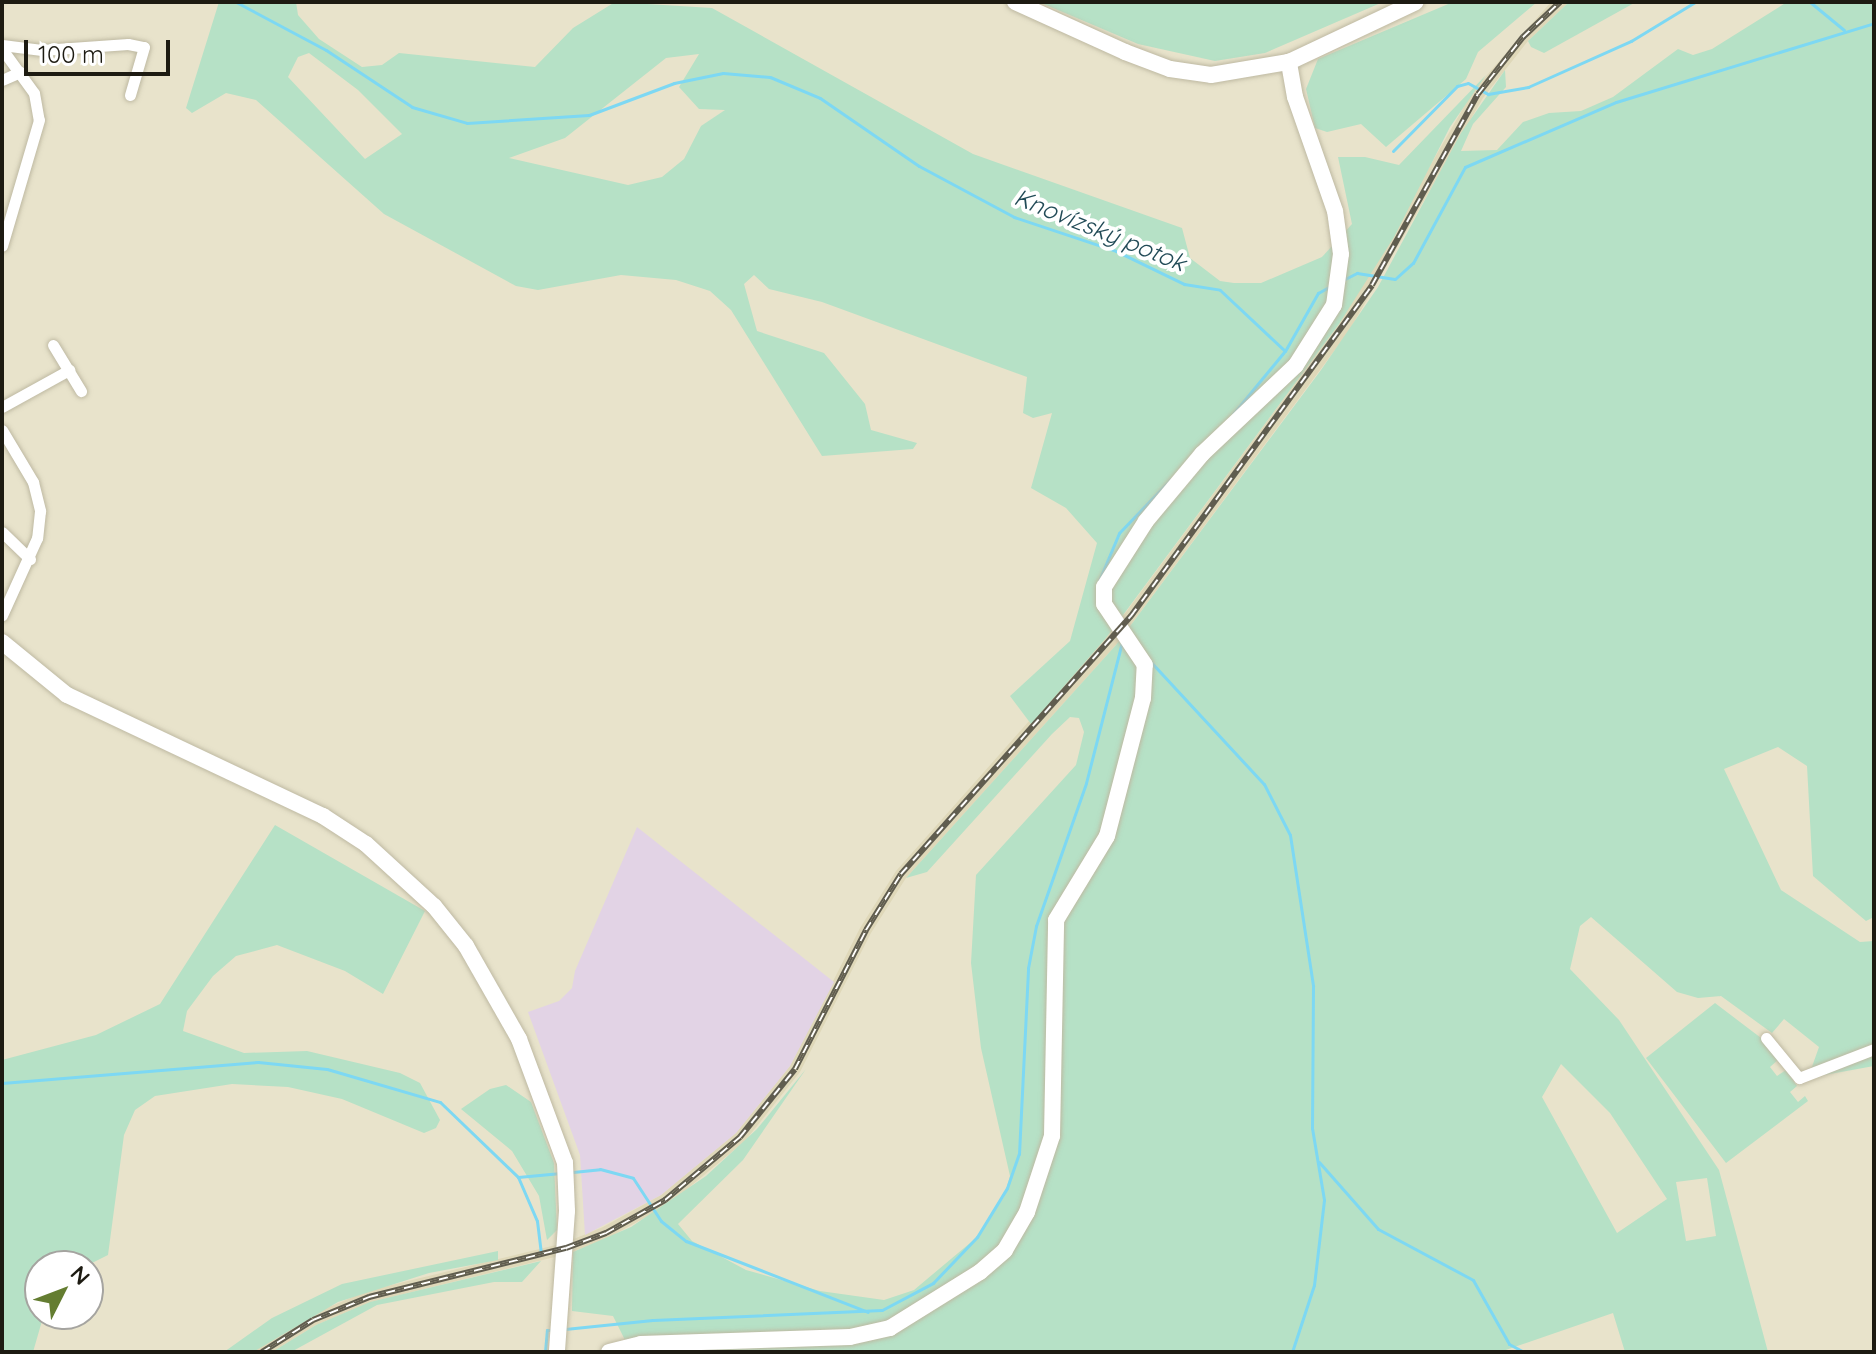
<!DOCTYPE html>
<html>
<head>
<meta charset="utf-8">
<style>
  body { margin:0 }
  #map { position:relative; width:1876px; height:1354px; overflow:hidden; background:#e8e3cb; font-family:Quicksand,sans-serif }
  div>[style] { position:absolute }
  .built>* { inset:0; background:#dfd8b9 }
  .industrial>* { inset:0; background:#e2d3e5 }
  .green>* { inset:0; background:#b6e1c6 }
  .stream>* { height:3px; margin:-1.5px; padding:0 1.5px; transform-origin:1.5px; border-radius:1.5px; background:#7dd8f3 }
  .roads { filter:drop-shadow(0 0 2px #beb9a2) drop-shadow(0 0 2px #beb9a2) }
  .street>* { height:11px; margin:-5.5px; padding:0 5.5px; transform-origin:5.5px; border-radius:5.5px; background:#fff }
  .secondary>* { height:16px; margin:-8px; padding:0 8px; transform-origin:8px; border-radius:8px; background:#fff }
  .rail>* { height:6px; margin-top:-3px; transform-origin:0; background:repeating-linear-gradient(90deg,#fff 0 9px,#605d4f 0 18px); box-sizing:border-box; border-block:2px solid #605d4f }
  span { translate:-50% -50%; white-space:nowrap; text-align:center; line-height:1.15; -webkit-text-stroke:8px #fff; paint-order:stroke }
  .water-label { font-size:24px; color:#224b57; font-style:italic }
  .frame { position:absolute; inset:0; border:4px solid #1d1b12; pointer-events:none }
  .north { position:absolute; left:24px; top:1250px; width:80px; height:80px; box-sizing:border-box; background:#fff; border:2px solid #a5a4a0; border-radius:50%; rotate:48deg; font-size:22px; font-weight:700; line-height:32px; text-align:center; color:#1d1b12 }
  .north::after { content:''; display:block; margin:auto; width:28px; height:36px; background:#647d31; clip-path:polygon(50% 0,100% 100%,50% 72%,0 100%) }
  .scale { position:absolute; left:24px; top:40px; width:146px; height:36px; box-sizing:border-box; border:4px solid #1d1b12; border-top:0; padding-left:10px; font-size:24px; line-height:28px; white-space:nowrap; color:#1d1b12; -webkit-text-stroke:6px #fff; paint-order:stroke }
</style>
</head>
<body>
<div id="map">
  <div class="built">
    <i style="clip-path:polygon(1551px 2px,1569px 2px,1528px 41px,1483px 98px,1349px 331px,1116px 645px,906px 878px,871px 933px,800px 1072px,745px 1141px,668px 1205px,608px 1238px,567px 1254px,371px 1302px,316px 1325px,272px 1352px,253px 1352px,310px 1315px,367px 1291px,564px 1243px,603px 1227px,661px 1195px,736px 1133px,790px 1066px,860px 928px,896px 871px,1126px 612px,1339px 324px,1473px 91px)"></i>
  </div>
  <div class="industrial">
    <i style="clip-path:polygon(637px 827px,834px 982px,790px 1066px,736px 1133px,661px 1195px,585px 1235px,580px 1155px,528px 1012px,559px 1001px,572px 988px,575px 971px)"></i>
  </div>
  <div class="green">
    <i style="clip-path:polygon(evenodd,219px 2px,296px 2px,298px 15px,319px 39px,362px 67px,382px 65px,399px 53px,535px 67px,573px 28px,615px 2px,712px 8px,973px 154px,1182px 228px,1190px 258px,1220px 281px,1234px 283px,1261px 283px,1322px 257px,1352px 224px,1338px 157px,1365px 157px,1399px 165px,1486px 75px,1450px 127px,1394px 237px,1339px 324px,1106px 638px,1031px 724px,1010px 696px,1070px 641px,1097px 543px,1066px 508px,1031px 488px,1052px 413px,1033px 418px,1023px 413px,1027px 377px,822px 302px,769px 289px,754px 275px,744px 284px,757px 331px,824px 353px,865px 404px,871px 430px,917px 443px,913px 449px,822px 456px,731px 310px,710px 291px,676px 280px,621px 275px,538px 290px,516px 286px,384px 214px,256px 100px,226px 93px,192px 113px,186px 108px,219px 2px,309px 53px,358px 90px,402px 134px,365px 159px,288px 77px,298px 57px,309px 53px,219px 2px,699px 54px,679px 87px,699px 109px,725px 110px,701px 126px,684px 159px,662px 177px,628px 185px,509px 158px,565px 138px,666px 58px,699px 54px)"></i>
    <i style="clip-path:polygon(1039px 2px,1383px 2px,1265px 53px,1215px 61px,1138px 44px)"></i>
    <i style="clip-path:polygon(1453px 2px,1537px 2px,1478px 52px,1466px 79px,1386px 147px,1361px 124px,1327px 132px,1315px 128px,1306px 89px,1318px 59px)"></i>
    <i style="clip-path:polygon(1569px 2px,1636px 2px,1544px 53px,1531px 47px,1528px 41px)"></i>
    <i style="clip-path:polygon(evenodd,1787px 2px,1874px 2px,1874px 917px,1866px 921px,1813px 876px,1807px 766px,1778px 747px,1724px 769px,1781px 890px,1860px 942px,1874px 941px,1874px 1066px,1808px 1078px,1819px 1047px,1784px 1019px,1772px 1033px,1721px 996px,1698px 998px,1677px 992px,1591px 917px,1580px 926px,1570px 969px,1619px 1020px,1719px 1170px,1768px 1352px,1625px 1352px,1613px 1313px,1500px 1352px,631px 1352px,613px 1316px,572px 1311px,573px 1252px,631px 1227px,706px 1176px,757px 1129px,806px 1069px,743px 1160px,678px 1224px,692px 1241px,746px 1270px,820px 1291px,884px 1300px,914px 1290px,976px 1238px,1004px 1197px,1010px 1176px,981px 1048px,971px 963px,976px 875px,1076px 765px,1084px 732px,1079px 718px,1070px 717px,1052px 734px,927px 872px,906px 878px,1116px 645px,1321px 370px,1378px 287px,1461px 133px,1505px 70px,1506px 87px,1473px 124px,1461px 151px,1497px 150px,1523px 122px,1549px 113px,1581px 111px,1613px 97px,1678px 49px,1693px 55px,1712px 49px,1787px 2px,1561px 1064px,1610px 1113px,1667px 1199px,1617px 1233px,1542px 1097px,1561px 1064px,1787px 2px,1707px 1178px,1716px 1236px,1686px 1241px,1676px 1182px,1707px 1178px)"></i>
    <i style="clip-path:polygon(275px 825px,425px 911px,383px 994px,345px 971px,277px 945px,236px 956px,213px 976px,187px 1011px,183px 1031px,244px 1053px,307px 1051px,400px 1073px,420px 1083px,440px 1120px,436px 1128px,424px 1133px,342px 1099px,288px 1087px,232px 1084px,155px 1096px,135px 1110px,124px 1135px,108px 1255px,86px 1266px,40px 1266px,40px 1314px,44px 1314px,33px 1352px,2px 1352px,2px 1060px,96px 1035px,160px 1004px)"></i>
    <i style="clip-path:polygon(1715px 1003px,1765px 1041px,1779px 1059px,1770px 1067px,1777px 1076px,1786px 1070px,1797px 1086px,1790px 1092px,1798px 1102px,1805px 1096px,1808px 1101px,1726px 1163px,1646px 1058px)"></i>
    <i style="clip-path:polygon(506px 1085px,531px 1102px,554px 1163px,557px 1230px,547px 1240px,539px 1196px,512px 1151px,461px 1109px,490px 1089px)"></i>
    <i style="clip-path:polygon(498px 1251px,498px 1260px,429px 1273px,338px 1302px,253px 1352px,224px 1352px,272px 1318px,342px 1284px)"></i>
    <i style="clip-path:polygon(541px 1261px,522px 1282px,494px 1282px,377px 1305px,291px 1352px,272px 1352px,316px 1325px,370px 1302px)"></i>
  </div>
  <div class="stream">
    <i style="left:236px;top:2px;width:102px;rotate:28.1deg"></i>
    <i style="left:326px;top:50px;width:103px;rotate:33.5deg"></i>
    <i style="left:412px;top:107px;width:57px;rotate:16.2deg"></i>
    <i style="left:467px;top:123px;width:122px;rotate:-3.8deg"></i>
    <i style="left:589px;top:115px;width:91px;rotate:-20.6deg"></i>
    <i style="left:674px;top:83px;width:50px;rotate:-11.5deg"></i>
    <i style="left:723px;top:73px;width:47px;rotate:4.9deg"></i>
    <i style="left:770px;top:77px;width:54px;rotate:22.8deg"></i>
    <i style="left:820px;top:98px;width:120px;rotate:34.5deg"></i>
    <i style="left:919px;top:166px;width:108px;rotate:28.2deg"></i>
    <i style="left:1014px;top:217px;width:108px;rotate:18.4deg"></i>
    <i style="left:1116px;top:251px;width:76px;rotate:25.9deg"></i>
    <i style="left:1184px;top:284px;width:36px;rotate:9deg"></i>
    <i style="left:1220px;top:290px;width:89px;rotate:43.2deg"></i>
    <i style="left:1285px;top:351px;width:67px;rotate:-60.4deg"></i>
    <i style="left:1318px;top:293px;width:13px;rotate:-29deg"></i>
    <i style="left:1810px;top:2px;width:44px;rotate:39.5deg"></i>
    <i style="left:1393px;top:151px;width:91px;rotate:-45.4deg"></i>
    <i style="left:1457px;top:86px;width:11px;rotate:-15deg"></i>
    <i style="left:1468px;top:83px;width:23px;rotate:29deg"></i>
    <i style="left:1488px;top:94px;width:41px;rotate:-9.9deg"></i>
    <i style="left:1528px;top:87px;width:113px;rotate:-24.1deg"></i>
    <i style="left:1631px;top:41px;width:75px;rotate:-31.4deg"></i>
    <i style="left:1343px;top:280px;width:16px;rotate:-27deg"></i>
    <i style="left:1357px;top:273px;width:38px;rotate:9deg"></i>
    <i style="left:1395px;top:279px;width:24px;rotate:-42deg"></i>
    <i style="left:1413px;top:263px;width:109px;rotate:-61.6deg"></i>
    <i style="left:1465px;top:167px;width:164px;rotate:-23.3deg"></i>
    <i style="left:1616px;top:102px;width:270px;rotate:-17deg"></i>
    <i style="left:1233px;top:414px;width:80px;rotate:-50.6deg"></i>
    <i style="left:1098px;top:583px;width:54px;rotate:-67.2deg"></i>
    <i style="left:1119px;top:533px;width:74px;rotate:-46.1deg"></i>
    <i style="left:1149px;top:660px;width:169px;rotate:47.2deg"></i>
    <i style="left:1264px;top:784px;width:57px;rotate:63deg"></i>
    <i style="left:1290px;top:835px;width:153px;rotate:81.3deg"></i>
    <i style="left:1313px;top:986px;width:142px;rotate:90.4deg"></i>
    <i style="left:1312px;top:1128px;width:73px;rotate:80.5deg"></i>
    <i style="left:1324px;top:1200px;width:86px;rotate:96.7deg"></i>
    <i style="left:1314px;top:1285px;width:71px;rotate:108.2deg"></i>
    <i style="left:2px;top:1083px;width:257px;rotate:-4.7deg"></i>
    <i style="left:258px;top:1062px;width:69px;rotate:5.8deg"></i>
    <i style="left:327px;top:1069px;width:118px;rotate:16.3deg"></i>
    <i style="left:440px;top:1102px;width:108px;rotate:43.9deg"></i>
    <i style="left:518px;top:1177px;width:43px;rotate:-5.3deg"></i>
    <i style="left:1319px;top:1162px;width:89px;rotate:48.6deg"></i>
    <i style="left:1378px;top:1229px;width:108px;rotate:28.2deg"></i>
    <i style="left:1473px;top:1280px;width:73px;rotate:60.6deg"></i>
    <i style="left:1509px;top:1344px;width:17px;rotate:28deg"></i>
    <i style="left:573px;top:1172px;width:27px;rotate:-6deg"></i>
    <i style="left:600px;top:1169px;width:34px;rotate:15deg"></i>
    <i style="left:633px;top:1178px;width:51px;rotate:56.9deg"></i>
    <i style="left:661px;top:1221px;width:32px;rotate:39deg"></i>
    <i style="left:686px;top:1241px;width:195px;rotate:21.3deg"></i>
    <i style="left:518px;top:1177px;width:48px;rotate:66.6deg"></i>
    <i style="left:537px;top:1221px;width:31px;rotate:83deg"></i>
    <i style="left:565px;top:1329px;width:88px;rotate:-5.8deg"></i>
    <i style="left:653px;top:1320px;width:229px;rotate:-2.5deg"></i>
    <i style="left:882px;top:1310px;width:58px;rotate:-27.9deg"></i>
    <i style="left:933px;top:1283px;width:64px;rotate:-46.3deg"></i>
    <i style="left:977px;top:1237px;width:57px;rotate:-58.5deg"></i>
    <i style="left:1007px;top:1188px;width:36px;rotate:-71deg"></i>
    <i style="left:1019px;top:1154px;width:186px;rotate:-87.2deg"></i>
    <i style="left:1028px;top:968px;width:43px;rotate:-79.2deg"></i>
    <i style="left:1036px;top:926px;width:151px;rotate:-70.7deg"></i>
    <i style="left:1086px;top:783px;width:146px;rotate:-75.7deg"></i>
    <i style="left:545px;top:1352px;width:22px;rotate:-85deg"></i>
    <i style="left:547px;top:1330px;width:6px"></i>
  </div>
  <div class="roads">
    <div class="street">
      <i style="left:2px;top:45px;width:40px;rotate:7.1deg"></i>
      <i style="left:42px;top:50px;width:86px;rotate:-4deg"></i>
      <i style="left:128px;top:44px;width:16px;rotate:11deg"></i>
      <i style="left:144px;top:47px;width:50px;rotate:106.3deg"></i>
      <i style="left:2px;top:49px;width:54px;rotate:54deg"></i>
      <i style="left:34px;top:93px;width:27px;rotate:80deg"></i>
      <i style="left:39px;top:120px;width:131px;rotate:106.4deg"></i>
      <i style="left:2px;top:80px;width:20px;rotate:-24deg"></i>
      <i style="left:53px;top:345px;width:54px;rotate:58.7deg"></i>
      <i style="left:2px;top:407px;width:77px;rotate:-28.9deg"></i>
      <i style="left:2px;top:430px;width:61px;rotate:59.2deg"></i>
      <i style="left:33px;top:482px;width:30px;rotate:76deg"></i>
      <i style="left:40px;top:511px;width:27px;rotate:96deg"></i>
      <i style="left:37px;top:538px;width:85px;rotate:114.4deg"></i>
      <i style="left:2px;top:532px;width:39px;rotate:44deg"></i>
      <i style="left:1766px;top:1038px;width:52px;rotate:50.5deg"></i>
      <i style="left:1799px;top:1078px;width:80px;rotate:-21.1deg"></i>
    </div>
    <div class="secondary">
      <i style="left:1015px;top:2px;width:121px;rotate:24.4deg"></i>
      <i style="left:1125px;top:52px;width:48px;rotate:20.7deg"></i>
      <i style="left:1170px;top:69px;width:41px;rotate:8.3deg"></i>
      <i style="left:1211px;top:75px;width:79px;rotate:-9.5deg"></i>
      <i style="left:1289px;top:62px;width:140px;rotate:-25.3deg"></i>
      <i style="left:2px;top:642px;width:84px;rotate:39.2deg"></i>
      <i style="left:67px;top:695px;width:283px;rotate:25.3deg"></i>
      <i style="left:323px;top:816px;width:51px;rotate:33.1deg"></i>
      <i style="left:366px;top:844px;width:92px;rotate:42.4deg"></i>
      <i style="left:434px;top:906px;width:51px;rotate:51.3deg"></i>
      <i style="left:466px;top:946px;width:107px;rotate:60.3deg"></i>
      <i style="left:519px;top:1039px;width:132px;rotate:69.6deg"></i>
      <i style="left:565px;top:1163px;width:48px;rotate:87.6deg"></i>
      <i style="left:567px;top:1211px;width:141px;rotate:94.1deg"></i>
      <i style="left:609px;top:1352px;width:33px;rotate:-14deg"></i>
      <i style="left:641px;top:1344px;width:209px;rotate:-1.9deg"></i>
      <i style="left:850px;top:1337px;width:41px;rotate:-12.7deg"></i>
      <i style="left:890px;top:1328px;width:106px;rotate:-31.9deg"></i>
      <i style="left:980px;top:1272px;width:33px;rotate:-41deg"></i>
      <i style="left:1005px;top:1250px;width:44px;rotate:-59.9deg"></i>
      <i style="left:1027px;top:1212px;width:80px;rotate:-71.8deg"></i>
      <i style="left:1052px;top:1136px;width:216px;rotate:-88.9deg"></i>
      <i style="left:1056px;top:920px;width:98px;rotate:-58.7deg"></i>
      <i style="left:1107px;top:836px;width:143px;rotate:-75.4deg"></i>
      <i style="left:1143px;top:698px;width:33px;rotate:-87deg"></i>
      <i style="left:1145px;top:665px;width:73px;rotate:-123.9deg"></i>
      <i style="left:1104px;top:604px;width:17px;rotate:-90deg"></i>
      <i style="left:1104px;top:587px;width:78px;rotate:-57.5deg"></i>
      <i style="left:1146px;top:521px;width:87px;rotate:-50.1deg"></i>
      <i style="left:1202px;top:454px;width:129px;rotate:-43.4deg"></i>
      <i style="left:1296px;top:365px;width:71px;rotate:-57.7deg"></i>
      <i style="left:1334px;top:305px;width:51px;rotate:-82.2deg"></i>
      <i style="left:1341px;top:254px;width:43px;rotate:-97.9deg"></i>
      <i style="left:1335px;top:211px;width:121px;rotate:-109.3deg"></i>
      <i style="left:1295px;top:97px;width:36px;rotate:-100deg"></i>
    </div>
  </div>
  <div class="rail">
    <i style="left:262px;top:1352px;width:60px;rotate:-32.1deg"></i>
    <i style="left:313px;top:1320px;width:61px;rotate:-22.3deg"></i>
    <i style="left:369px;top:1297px;width:203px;rotate:-14deg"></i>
    <i style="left:566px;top:1248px;width:43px;rotate:-20.6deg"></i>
    <i style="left:606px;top:1233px;width:68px;rotate:-29.2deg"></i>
    <i style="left:665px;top:1200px;width:98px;rotate:-40deg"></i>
    <i style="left:740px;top:1137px;width:87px;rotate:-51deg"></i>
    <i style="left:795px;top:1069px;width:156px;rotate:-62.9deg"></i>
    <i style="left:866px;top:930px;width:66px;rotate:-58deg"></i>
    <i style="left:901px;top:874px;width:346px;rotate:-48.3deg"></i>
    <i style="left:1131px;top:616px;width:409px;rotate:-53.9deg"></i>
    <i style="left:1372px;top:285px;width:218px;rotate:-61deg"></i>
    <i style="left:1478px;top:94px;width:73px;rotate:-51.7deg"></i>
    <i style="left:1523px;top:37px;width:51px;rotate:-43.4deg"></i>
  </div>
  <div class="water-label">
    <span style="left:1100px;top:230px;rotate:22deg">Knovízský potok</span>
  </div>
  <div class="frame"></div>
  <div class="north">N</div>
  <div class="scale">100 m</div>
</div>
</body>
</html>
